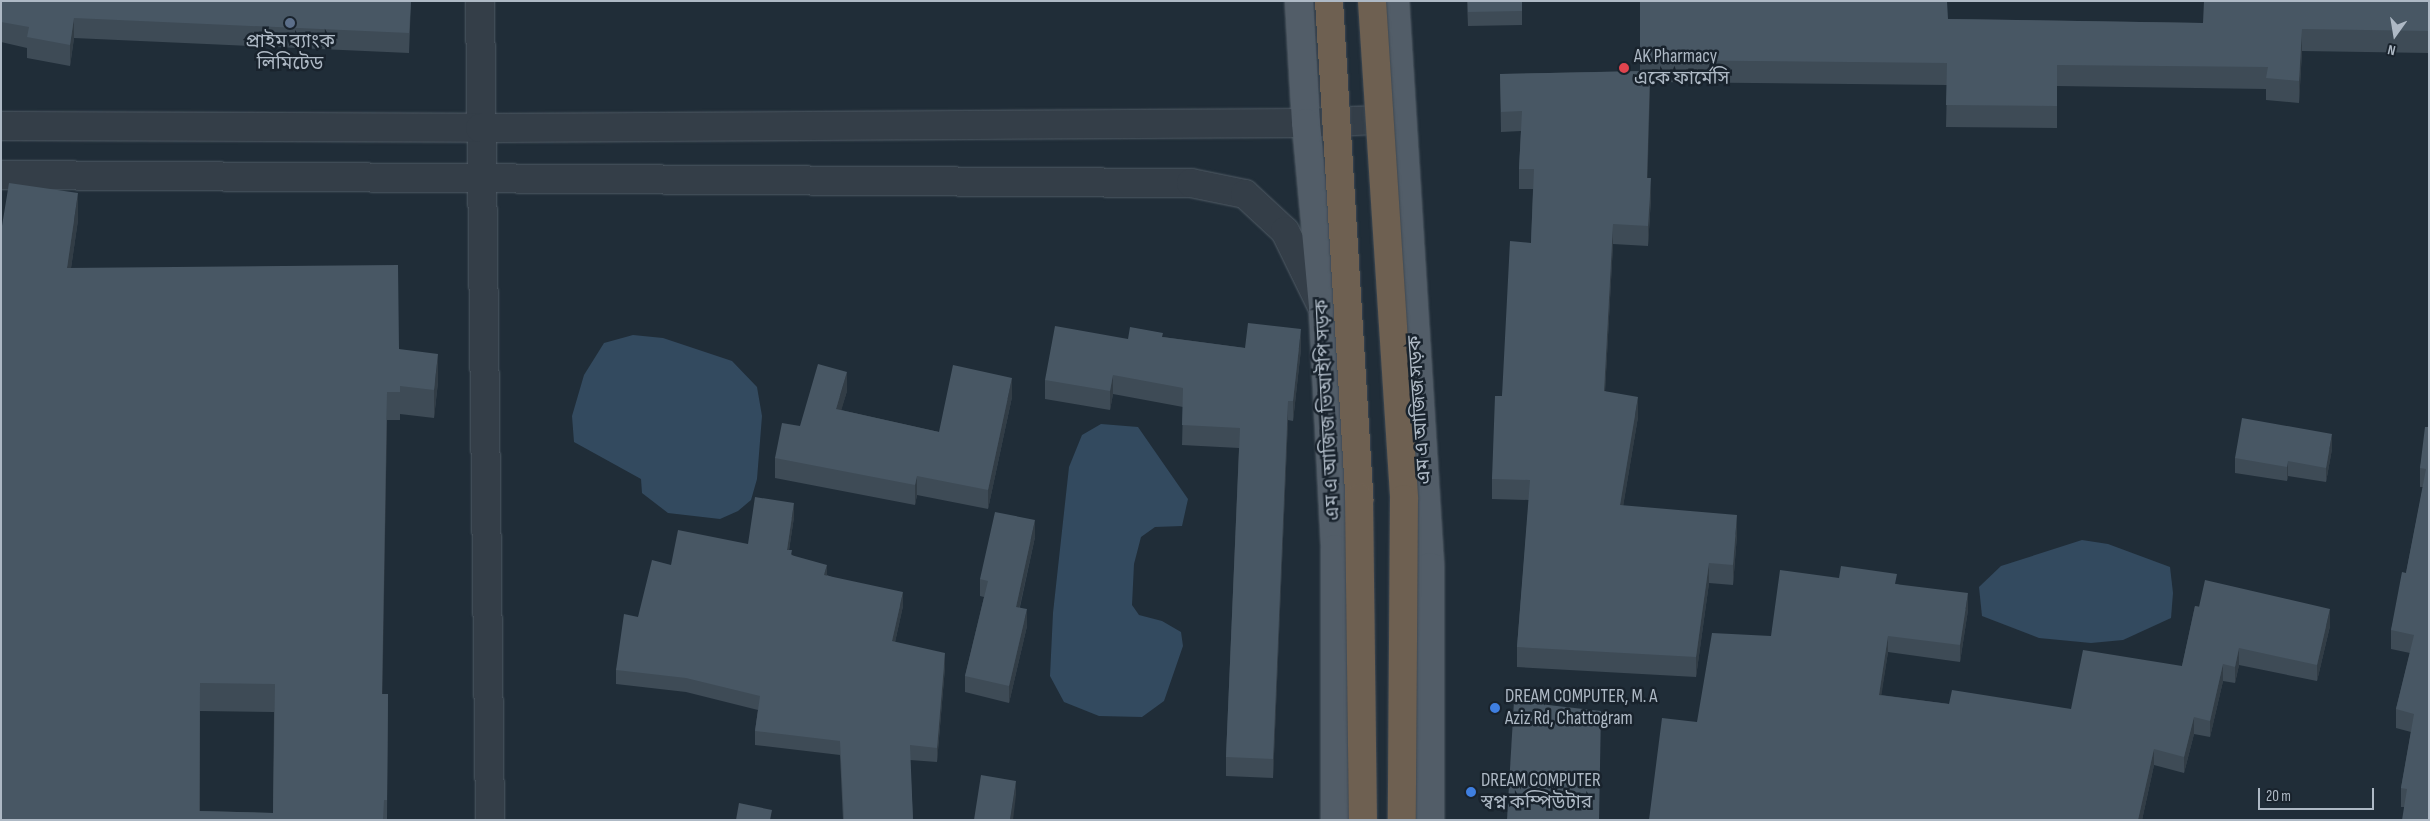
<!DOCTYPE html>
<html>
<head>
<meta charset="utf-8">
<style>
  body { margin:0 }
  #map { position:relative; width:2430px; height:821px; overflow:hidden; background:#202d38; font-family:"Sofia Sans Condensed","Noto Sans Bengali",sans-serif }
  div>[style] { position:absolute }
  .water>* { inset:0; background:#334a5f }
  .roads { filter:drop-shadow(0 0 1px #515c66) drop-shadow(0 0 1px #515c66) }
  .street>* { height:28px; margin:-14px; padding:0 14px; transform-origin:14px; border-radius:14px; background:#343e48 }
  .primary>* { height:28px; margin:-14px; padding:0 14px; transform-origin:14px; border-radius:14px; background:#525d68 }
  .bridges { filter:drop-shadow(0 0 1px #3e4953) drop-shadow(0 0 1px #3e4953) }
  .highway-bridge>* { height:28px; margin:-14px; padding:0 14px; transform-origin:14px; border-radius:14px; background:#6e6051 }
  .wall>* { inset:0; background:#3e4b56 }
  .shaded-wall>* { inset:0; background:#323d46 }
  .building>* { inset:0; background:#485764 }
  .dots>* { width:14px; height:14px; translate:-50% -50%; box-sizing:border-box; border:2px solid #19232d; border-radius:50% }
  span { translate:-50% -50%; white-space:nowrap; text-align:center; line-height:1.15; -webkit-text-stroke:5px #19232d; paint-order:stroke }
  .poi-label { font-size:19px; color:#aeb9c5 }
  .left { translate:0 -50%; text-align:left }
  .street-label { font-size:19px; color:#aeb9c5 }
  .frame { position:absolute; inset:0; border:2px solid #aeb9c5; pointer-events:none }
  .north { position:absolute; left:2370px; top:10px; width:50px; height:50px; -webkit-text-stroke:4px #19232d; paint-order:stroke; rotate:193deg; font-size:14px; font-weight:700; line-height:20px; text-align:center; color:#aeb9c5 }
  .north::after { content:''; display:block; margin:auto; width:18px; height:22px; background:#aeb9c5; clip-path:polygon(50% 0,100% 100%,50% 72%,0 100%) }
  .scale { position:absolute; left:2258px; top:788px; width:116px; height:22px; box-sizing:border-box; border:2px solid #aeb9c5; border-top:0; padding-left:6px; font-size:15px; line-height:18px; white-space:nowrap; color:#aeb9c5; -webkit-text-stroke:4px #19232d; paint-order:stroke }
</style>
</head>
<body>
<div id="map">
  <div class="water">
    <i style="clip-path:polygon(633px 335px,663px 338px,732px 361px,757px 387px,762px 416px,757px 479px,751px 500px,738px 511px,720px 519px,668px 513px,642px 493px,641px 479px,574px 442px,572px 416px,584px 375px,604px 343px)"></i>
    <i style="clip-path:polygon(1101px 424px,1138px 427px,1188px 499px,1182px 526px,1155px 527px,1141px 537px,1134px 564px,1132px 605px,1139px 615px,1162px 621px,1181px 632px,1183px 646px,1164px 701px,1142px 717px,1099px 716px,1064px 702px,1050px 676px,1053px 613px,1069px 467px,1082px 435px)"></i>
    <i style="clip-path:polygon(2082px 540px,2108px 544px,2170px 567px,2173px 593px,2171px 618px,2123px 640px,2091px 643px,2039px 638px,1982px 616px,1979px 587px,2001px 566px)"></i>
  </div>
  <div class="roads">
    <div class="street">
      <i style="left:480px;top:1px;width:819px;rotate:89.3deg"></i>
      <i style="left:1px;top:126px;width:479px;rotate:0.2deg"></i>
      <i style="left:480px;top:128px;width:826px;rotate:-0.35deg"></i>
      <i style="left:1306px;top:123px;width:96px;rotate:-2.4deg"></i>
      <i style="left:1px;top:175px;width:1190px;rotate:0.39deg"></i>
      <i style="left:1191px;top:183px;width:55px;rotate:11.5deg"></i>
      <i style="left:1245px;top:194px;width:54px;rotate:42.8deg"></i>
      <i style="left:1285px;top:231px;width:85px;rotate:64deg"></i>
    </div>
    <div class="primary">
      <i style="left:1299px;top:1px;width:122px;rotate:86.7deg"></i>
      <i style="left:1306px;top:123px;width:186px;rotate:84.7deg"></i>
      <i style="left:1323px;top:308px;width:241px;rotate:87.1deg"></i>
      <i style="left:1335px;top:549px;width:271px;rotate:90deg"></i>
      <i style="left:1395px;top:1px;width:567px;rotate:86.46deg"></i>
      <i style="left:1430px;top:567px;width:253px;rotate:90deg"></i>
    </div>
  </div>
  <div class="bridges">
    <div class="highway-bridge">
      <i style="left:1329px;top:1px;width:498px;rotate:86.5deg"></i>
      <i style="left:1359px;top:498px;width:322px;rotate:89.3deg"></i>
      <i style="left:1372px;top:1px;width:499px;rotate:86.3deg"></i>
      <i style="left:1404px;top:499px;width:321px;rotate:90.4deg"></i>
    </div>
  </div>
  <div class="wall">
    <i style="clip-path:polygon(1px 1px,411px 1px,409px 53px,74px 38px,70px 66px,27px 58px,27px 48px,1px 42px)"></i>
    <i style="clip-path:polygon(1467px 1px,1522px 1px,1522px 25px,1468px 26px)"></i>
    <i style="clip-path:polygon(1640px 1px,1948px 19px,2203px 23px,2429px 1px,2429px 53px,2302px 51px,2299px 103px,2266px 100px,2266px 89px,2057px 86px,2057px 128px,1946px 127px,1947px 85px,1650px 82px,1647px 178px,1651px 198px,1648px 246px,1613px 244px,1605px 391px,1638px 417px,1623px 506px,1737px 535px,1733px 585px,1709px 583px,1696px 677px,1517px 667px,1517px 647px,1529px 500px,1492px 499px,1492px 479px,1502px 396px,1531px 243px,1533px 189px,1519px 189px,1519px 169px,1521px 131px,1501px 132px,1500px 74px,1640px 71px)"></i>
    <i style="clip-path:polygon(evenodd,78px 220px,71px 268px,399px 349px,438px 382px,434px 418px,400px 414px,400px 420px,387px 420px,382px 694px,388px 694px,387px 820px,1px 820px,1px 232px,78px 220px,200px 711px,274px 712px,273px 813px,200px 811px,200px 711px)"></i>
    <i style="clip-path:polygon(1163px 337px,1245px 348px,1301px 349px,1293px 421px,1288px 420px,1273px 778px,1226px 776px,1226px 757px,1239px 448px,1182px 445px,1183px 407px,1113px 394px,1110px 410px,1045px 399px,1045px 380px,1128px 339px)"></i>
    <i style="clip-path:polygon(847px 391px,841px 410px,939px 432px,1012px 397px,988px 509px,917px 495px,915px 505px,775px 478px,775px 458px,800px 426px)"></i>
    <i style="clip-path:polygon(2429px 427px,2429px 820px,2404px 807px,2401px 807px,2401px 788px,2411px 732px,2396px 728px,2396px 709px,2410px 653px,2391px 649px,2391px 630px,2406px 573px,2423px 487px,2420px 487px,2420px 468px)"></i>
    <i style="clip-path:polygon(2332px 449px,2326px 482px,2288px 476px,2287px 481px,2235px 473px,2235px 458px)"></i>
    <i style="clip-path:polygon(794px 517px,789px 550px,792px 555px,827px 575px,903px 606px,895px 642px,945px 667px,937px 762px,910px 760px,913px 820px,843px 820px,840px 755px,755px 745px,755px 731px,758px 710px,686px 692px,616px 684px,616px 670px,638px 617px,671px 565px,748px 544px)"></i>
    <i style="clip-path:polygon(1035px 537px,1020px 607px,1027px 626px,1009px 703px,965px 692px,965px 676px,984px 597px,980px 596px,980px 579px)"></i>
    <i style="clip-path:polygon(1839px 578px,1897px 584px,1968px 610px,1960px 662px,1888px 652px,1881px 695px,1949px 704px,2071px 709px,2182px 666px,2195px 606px,2330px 626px,2317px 681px,2239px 665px,2235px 683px,2223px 681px,2210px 737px,2194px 734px,2184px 773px,2154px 765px,2142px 820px,1649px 820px,1697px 722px,1771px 636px)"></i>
  </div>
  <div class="shaded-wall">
    <i style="clip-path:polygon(74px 18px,74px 38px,70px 66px,70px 45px)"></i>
    <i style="clip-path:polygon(2302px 29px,2302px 51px,2299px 103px,2299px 81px)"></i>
    <i style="clip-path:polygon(1650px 71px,1650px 91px,1647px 198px,1647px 178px)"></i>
    <i style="clip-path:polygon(1651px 178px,1651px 198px,1648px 246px,1648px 226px)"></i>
    <i style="clip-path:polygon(78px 193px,78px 220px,67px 296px,67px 268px)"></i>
    <i style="clip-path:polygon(1613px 224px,1613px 244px,1604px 411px,1604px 391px)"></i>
    <i style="clip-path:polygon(1301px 329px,1301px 349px,1293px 421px,1293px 401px)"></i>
    <i style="clip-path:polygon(438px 354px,438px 382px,434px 418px,434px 390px)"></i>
    <i style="clip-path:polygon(847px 372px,847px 391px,836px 428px,836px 409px)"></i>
    <i style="clip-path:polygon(1113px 375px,1113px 394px,1110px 410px,1110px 391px)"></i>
    <i style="clip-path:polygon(1012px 378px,1012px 397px,988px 509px,988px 490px)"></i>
    <i style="clip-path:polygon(387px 392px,387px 420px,382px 722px,382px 694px)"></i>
    <i style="clip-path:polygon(1638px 397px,1638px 417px,1620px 525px,1620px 505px)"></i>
    <i style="clip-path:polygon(1288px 401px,1288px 420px,1273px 778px,1273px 759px)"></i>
    <i style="clip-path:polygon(2332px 434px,2332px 449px,2326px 482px,2326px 468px)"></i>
    <i style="clip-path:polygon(2288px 461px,2288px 476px,2287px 481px,2287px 467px)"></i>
    <i style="clip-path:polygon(917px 476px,917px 495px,915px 505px,915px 485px)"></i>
    <i style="clip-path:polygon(794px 503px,794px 517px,787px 564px,787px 550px)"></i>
    <i style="clip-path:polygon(1737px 515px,1737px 535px,1733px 585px,1733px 565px)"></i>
    <i style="clip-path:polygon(1035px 520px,1035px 537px,1016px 623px,1016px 607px)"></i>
    <i style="clip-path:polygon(1709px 563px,1709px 583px,1696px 677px,1696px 657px)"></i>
    <i style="clip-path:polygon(827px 565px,827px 579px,824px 575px)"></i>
    <i style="clip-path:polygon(903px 592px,903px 606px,892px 656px,892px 641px)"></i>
    <i style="clip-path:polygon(1968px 593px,1968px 610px,1960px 662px,1960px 645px)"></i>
    <i style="clip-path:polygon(1027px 609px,1027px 626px,1009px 703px,1009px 686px)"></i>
    <i style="clip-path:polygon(2330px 609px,2330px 626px,2317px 681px,2317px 665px)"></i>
    <i style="clip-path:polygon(1888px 636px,1888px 652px,1879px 711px,1879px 695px)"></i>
    <i style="clip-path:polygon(2239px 648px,2239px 665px,2235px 683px,2235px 667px)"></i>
    <i style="clip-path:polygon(945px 653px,945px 667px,937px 762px,937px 748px)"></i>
    <i style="clip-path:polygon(2223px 664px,2223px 681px,2210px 737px,2210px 721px)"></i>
    <i style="clip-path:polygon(2194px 717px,2194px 734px,2184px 773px,2184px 757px)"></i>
    <i style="clip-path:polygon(2154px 749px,2154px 765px,2142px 820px,2138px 820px)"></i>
    <i style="clip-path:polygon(1016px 781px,1016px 795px,1013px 820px,1010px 820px)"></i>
  </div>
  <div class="building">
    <i style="clip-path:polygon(1px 1px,411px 1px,409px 33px,74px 18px,70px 45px,27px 37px,29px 27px,1px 22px)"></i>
    <i style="clip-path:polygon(1468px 1px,1522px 1px,1522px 11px,1468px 12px)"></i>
    <i style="clip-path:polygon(1640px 1px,1947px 1px,1948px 19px,2203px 23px,2204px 1px,2429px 1px,2429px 31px,2302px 29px,2299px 81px,2266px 78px,2268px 67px,2057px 65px,2057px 106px,1946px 105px,1947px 63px,1640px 60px)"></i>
    <i style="clip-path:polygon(1650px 71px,1647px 178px,1651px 178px,1648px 226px,1613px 224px,1604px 391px,1638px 397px,1620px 505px,1737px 515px,1733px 565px,1709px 563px,1696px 657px,1517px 647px,1530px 480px,1492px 479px,1495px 396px,1502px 396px,1510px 241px,1531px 243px,1534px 169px,1519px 169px,1522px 111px,1501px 112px,1500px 74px)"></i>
    <i style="clip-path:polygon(evenodd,9px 183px,78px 193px,67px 268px,398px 265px,399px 349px,438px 354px,434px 390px,400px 386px,400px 392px,387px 392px,382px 694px,388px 694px,387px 800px,384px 800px,383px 820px,1px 820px,1px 232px,9px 183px,200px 683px,275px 684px,273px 813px,199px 811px,200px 683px)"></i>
    <i style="clip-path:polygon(1248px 323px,1301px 329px,1293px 401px,1288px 401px,1273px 759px,1226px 757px,1240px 428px,1182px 425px,1183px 388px,1113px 375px,1110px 391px,1045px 380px,1055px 326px,1128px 339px,1130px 327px,1163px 333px,1162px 337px,1245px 348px)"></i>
    <i style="clip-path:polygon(818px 364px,847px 372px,836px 409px,939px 432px,953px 365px,1012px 378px,988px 490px,917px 476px,915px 485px,775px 458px,782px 423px,800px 426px)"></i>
    <i style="clip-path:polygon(2242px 418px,2332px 434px,2326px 468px,2288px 461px,2287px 467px,2235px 458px)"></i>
    <i style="clip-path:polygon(2425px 427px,2429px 427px,2429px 820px,2402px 820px,2407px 789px,2401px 788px,2414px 714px,2396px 709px,2414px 635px,2391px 630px,2402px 572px,2406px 573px,2426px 469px,2420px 468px)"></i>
    <i style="clip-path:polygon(755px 497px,794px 503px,787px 550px,792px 550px,791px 555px,827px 565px,824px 575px,903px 592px,892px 641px,945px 653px,937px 748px,910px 745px,913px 820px,844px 820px,840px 741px,755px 731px,760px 696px,686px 678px,616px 670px,624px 614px,638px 617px,652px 560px,671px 565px,678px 530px,748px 544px)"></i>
    <i style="clip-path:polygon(995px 512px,1035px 520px,1016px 607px,1027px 609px,1009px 686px,965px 676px,988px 581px,980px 579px)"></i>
    <i style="clip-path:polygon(1841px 566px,1897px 574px,1895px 584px,1968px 593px,1960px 645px,1888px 636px,1879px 695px,1949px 704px,1952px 690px,2071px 709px,2083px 650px,2182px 666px,2195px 606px,2199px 607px,2205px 580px,2330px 609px,2317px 665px,2239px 648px,2235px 667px,2223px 664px,2210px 721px,2194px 717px,2184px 757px,2154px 749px,2138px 820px,2085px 820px,2080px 819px,2080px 820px,1649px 820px,1662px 718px,1697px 722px,1712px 633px,1771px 636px,1780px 570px,1839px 578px)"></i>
    <i style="clip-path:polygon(1514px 701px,1601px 711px,1599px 820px,1507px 820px)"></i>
    <i style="clip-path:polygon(981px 775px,1016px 781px,1010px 820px,974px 820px)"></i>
    <i style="clip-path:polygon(739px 803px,772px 810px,770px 820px,736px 820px)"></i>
  </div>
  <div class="dots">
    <i style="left:290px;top:23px;background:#5c6f8a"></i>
    <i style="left:1624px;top:68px;background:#e0444e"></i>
    <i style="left:1495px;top:708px;background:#3f7fe0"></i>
    <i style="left:1471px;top:792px;background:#3f7fe0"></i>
  </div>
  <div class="poi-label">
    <span style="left:290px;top:53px">প্রাইম ব্যাংক<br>লিমিটেড</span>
    <span class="left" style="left:1634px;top:68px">AK Pharmacy<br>একে ফার্মেসি</span>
    <span class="left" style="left:1505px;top:708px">DREAM COMPUTER, M. A<br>Aziz Rd, Chattogram</span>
    <span class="left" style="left:1481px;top:792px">DREAM COMPUTER<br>স্বপ্ন কম্পিউটার</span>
  </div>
  <div class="street-label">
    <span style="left:1328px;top:410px;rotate:-93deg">এম এ আজিজ ভিআইপি সড়ক</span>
    <span style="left:1420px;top:410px;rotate:-94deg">এম এ আজিজ সড়ক</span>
  </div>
  <div class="frame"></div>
  <div class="north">N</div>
  <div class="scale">20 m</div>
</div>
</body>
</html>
